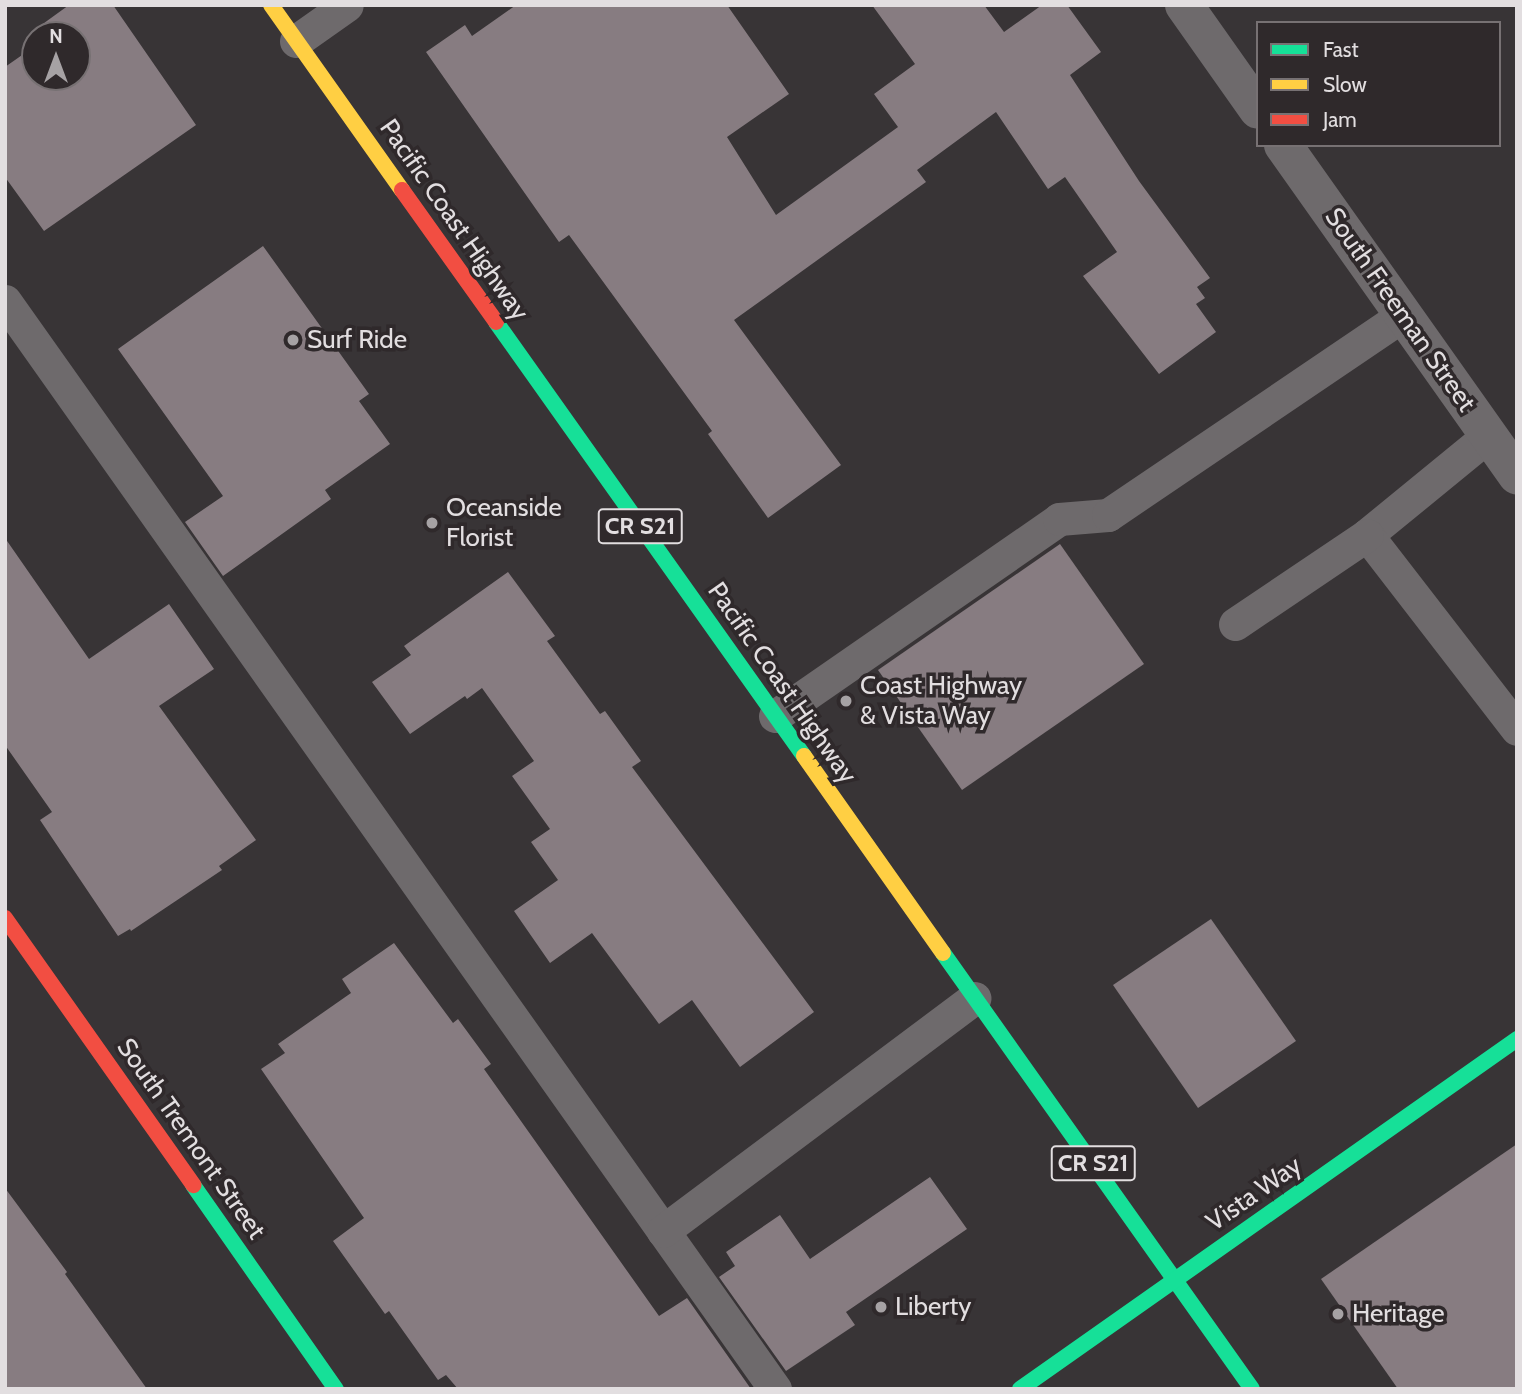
<!DOCTYPE html>
<html>
<head>
<meta charset="utf-8">
<style>
  body { margin:0 }
  #map { position:relative; width:1522px; height:1394px; overflow:hidden; background:#383436; font-family:Cabin,sans-serif }
  div>[style] { position:absolute }
  .building>* { inset:0; background:#877c81 }
  .lane>* { height:33px; margin:-16.5px; padding:0 16.5px; transform-origin:16.5px; border-radius:16.5px; background:#6e6a6c }
  .street>* { height:38px; margin:-19px; padding:0 19px; transform-origin:19px; border-radius:19px; background:#6e6a6c }
  .fast>* { height:16px; margin:-8px; padding:0 8px; transform-origin:8px; border-radius:8px; background:#16e098 }
  .slow>* { height:16px; margin:-8px; padding:0 8px; transform-origin:8px; border-radius:8px; background:#ffcf43 }
  .jam>* { height:16px; margin:-8px; padding:0 8px; transform-origin:8px; border-radius:8px; background:#f24e42 }
  .dots>* { width:19px; height:19px; translate:-50% -50%; box-sizing:border-box; border:4px solid #2f292b; border-radius:50% }
  span { translate:-50% -50%; white-space:nowrap; text-align:center; line-height:1.15; -webkit-text-stroke:7px #2f292b; paint-order:stroke }
  .shield-label span { padding:2px 5px; background:#2f292b; border:2px solid; border-radius:5px; -webkit-text-stroke-width:0 }
  .shield-label { font-size:24px; color:#e2dee0; font-weight:700 }
  .street-label { font-size:26px; color:#e2dee0 }
  .poi-label { font-size:26px; color:#e2dee0 }
  .left { translate:0 -50%; text-align:left }
  .frame { position:absolute; inset:0; border:7px solid #e2dee0; pointer-events:none }
  .legend { position:absolute; left:1256px; top:21px; width:245px; height:126px; box-sizing:border-box; background:#2f292b; border:2px solid #777173; margin:0; padding:9px 12px; list-style:none; font-size:21px; color:#e2dee0 }
  .legend li { display:flex; align-items:center; gap:14px; height:35px }
  .legend b { width:35px; border:2px solid #777173 }
  .north { position:absolute; left:21px; top:21px; width:70px; height:70px; box-sizing:border-box; background:#2f292b; border:2px solid #777173; border-radius:50%; rotate:0deg; font-size:19px; font-weight:700; line-height:28px; text-align:center; color:#e2dee0 }
  .north::after { content:''; display:block; margin:auto; width:24px; height:32px; background:#a6a2a4; clip-path:polygon(50% 0,100% 100%,50% 72%,0 100%) }
</style>
</head>
<body>
<div id="map">
  <div class="building">
    <i style="clip-path:polygon(69px 5px,113px 5px,196px 125px,44px 231px,5px 177px,5px 67px,35px 46px,35px 77px,77px 77px,77px 35px,36px 35px,33px 31px)"></i>
    <i style="clip-path:polygon(516px 5px,727px 5px,789px 94px,727px 137px,776px 215px,898px 127px,874px 94px,915px 64px,872px 5px,984px 5px,1004px 32px,1042px 5px,1067px 5px,1101px 52px,1070px 75px,1139px 181px,1210px 278px,1197px 287px,1205px 298px,1196px 304px,1216px 332px,1159px 374px,1083px 276px,1117px 252px,1065px 177px,1048px 189px,996px 112px,917px 170px,926px 182px,734px 320px,841px 465px,768px 518px,708px 434px,712px 431px,569px 235px,559px 242px,426px 52px,465px 25px,472px 36px)"></i>
    <i style="clip-path:polygon(263px 246px,369px 394px,359px 401px,390px 444px,325px 490px,331px 499px,223px 576px,185px 522px,223px 496px,118px 349px)"></i>
    <i style="clip-path:polygon(5px 538px,89px 659px,169px 604px,214px 669px,159px 706px,256px 840px,219px 866px,222px 870px,131px 931px,130px 929px,118px 936px,40px 820px,52px 812px,5px 745px)"></i>
    <i style="clip-path:polygon(1060px 544px,1144px 664px,962px 790px,878px 670px)"></i>
    <i style="clip-path:polygon(508px 572px,555px 636px,547px 641px,600px 714px,605px 711px,641px 761px,632px 767px,814px 1012px,740px 1067px,692px 1000px,659px 1024px,592px 933px,550px 963px,514px 911px,558px 880px,531px 842px,550px 829px,512px 776px,534px 761px,482px 688px,467px 699px,465px 696px,410px 734px,372px 682px,411px 655px,404px 646px)"></i>
    <i style="clip-path:polygon(1211px 919px,1296px 1041px,1198px 1108px,1113px 985px)"></i>
    <i style="clip-path:polygon(394px 943px,453px 1023px,458px 1019px,491px 1064px,484px 1069px,659px 1316px,687px 1298px,751px 1389px,458px 1389px,446px 1375px,438px 1380px,389px 1311px,385px 1314px,333px 1241px,364px 1218px,261px 1069px,285px 1053px,278px 1044px,351px 993px,342px 979px)"></i>
    <i style="clip-path:polygon(1517px 1144px,1517px 1389px,1398px 1389px,1321px 1279px)"></i>
    <i style="clip-path:polygon(930px 1177px,967px 1229px,846px 1312px,855px 1325px,786px 1371px,719px 1277px,735px 1266px,726px 1252px,780px 1215px,810px 1259px)"></i>
    <i style="clip-path:polygon(5px 1188px,67px 1272px,65px 1274px,147px 1389px,5px 1389px)"></i>
  </div>
  <div class="lane">
    <i style="left:296px;top:41px;width:62px;rotate:-35.2deg"></i>
    <i style="left:5px;top:301px;width:1333px;rotate:54.71deg"></i>
    <i style="left:1489px;top:435px;width:158px;rotate:140.7deg"></i>
    <i style="left:1367px;top:535px;width:245px;rotate:52.3deg"></i>
    <i style="left:1235px;top:624px;width:159px;rotate:-34deg"></i>
    <i style="left:775px;top:716px;width:346px;rotate:-34.7deg"></i>
    <i style="left:1059px;top:519px;width:49px;rotate:-4.7deg"></i>
    <i style="left:1108px;top:515px;width:356px;rotate:-34.1deg"></i>
    <i style="left:663px;top:1231px;width:389px;rotate:-36.8deg"></i>
  </div>
  <div class="street">
    <i style="left:1184px;top:5px;width:128px;rotate:54.8deg"></i>
    <i style="left:1283px;top:145px;width:405px;rotate:54.7deg"></i>
  </div>
  <div class="fast">
    <i style="left:496px;top:322px;width:532px;rotate:54.64deg"></i>
    <i style="left:943px;top:953px;width:534px;rotate:54.67deg"></i>
    <i style="left:193px;top:1185px;width:249px;rotate:55deg"></i>
    <i style="left:1020px;top:1389px;width:608px;rotate:-35.15deg"></i>
  </div>
  <div class="slow">
    <i style="left:271px;top:5px;width:227px;rotate:54.7deg"></i>
    <i style="left:804px;top:756px;width:241px;rotate:54.8deg"></i>
  </div>
  <div class="jam">
    <i style="left:402px;top:190px;width:162px;rotate:54.5deg"></i>
    <i style="left:5px;top:918px;width:327px;rotate:54.8deg"></i>
  </div>
  <div class="dots">
    <i style="left:293px;top:340px;background:#a6a2a4"></i>
    <i style="left:432px;top:523px;background:#a6a2a4"></i>
    <i style="left:846px;top:701px;background:#a6a2a4"></i>
    <i style="left:881px;top:1307px;background:#a6a2a4"></i>
    <i style="left:1338px;top:1314px;background:#a6a2a4"></i>
  </div>
  <div class="shield-label">
    <span style="left:640px;top:526px">CR S21</span>
    <span style="left:1093px;top:1163px">CR S21</span>
  </div>
  <div class="street-label">
    <span style="left:454px;top:220px;rotate:55deg">Pacific Coast Highway</span>
    <span style="left:1400px;top:310px;rotate:55deg">South Freeman Street</span>
    <span style="left:782px;top:683px;rotate:55deg">Pacific Coast Highway</span>
    <span style="left:191px;top:1139px;rotate:55deg">South Tremont Street</span>
    <span style="left:1254px;top:1194px;rotate:-35deg">Vista Way</span>
  </div>
  <div class="poi-label">
    <span class="left" style="left:307px;top:340px">Surf Ride</span>
    <span class="left" style="left:446px;top:523px">Oceanside<br>Florist</span>
    <span class="left" style="left:860px;top:701px">Coast Highway<br>&amp; Vista Way</span>
    <span class="left" style="left:895px;top:1307px">Liberty</span>
    <span class="left" style="left:1352px;top:1314px">Heritage</span>
  </div>
  <div class="frame"></div>
  <ul class="legend">
  <li><b style="height:9px;background:#16e098"></b>Fast</li>
  <li><b style="height:9px;background:#ffcf43"></b>Slow</li>
  <li><b style="height:9px;background:#f24e42"></b>Jam</li>
  </ul>
  <div class="north">N</div>
</div>
</body>
</html>
